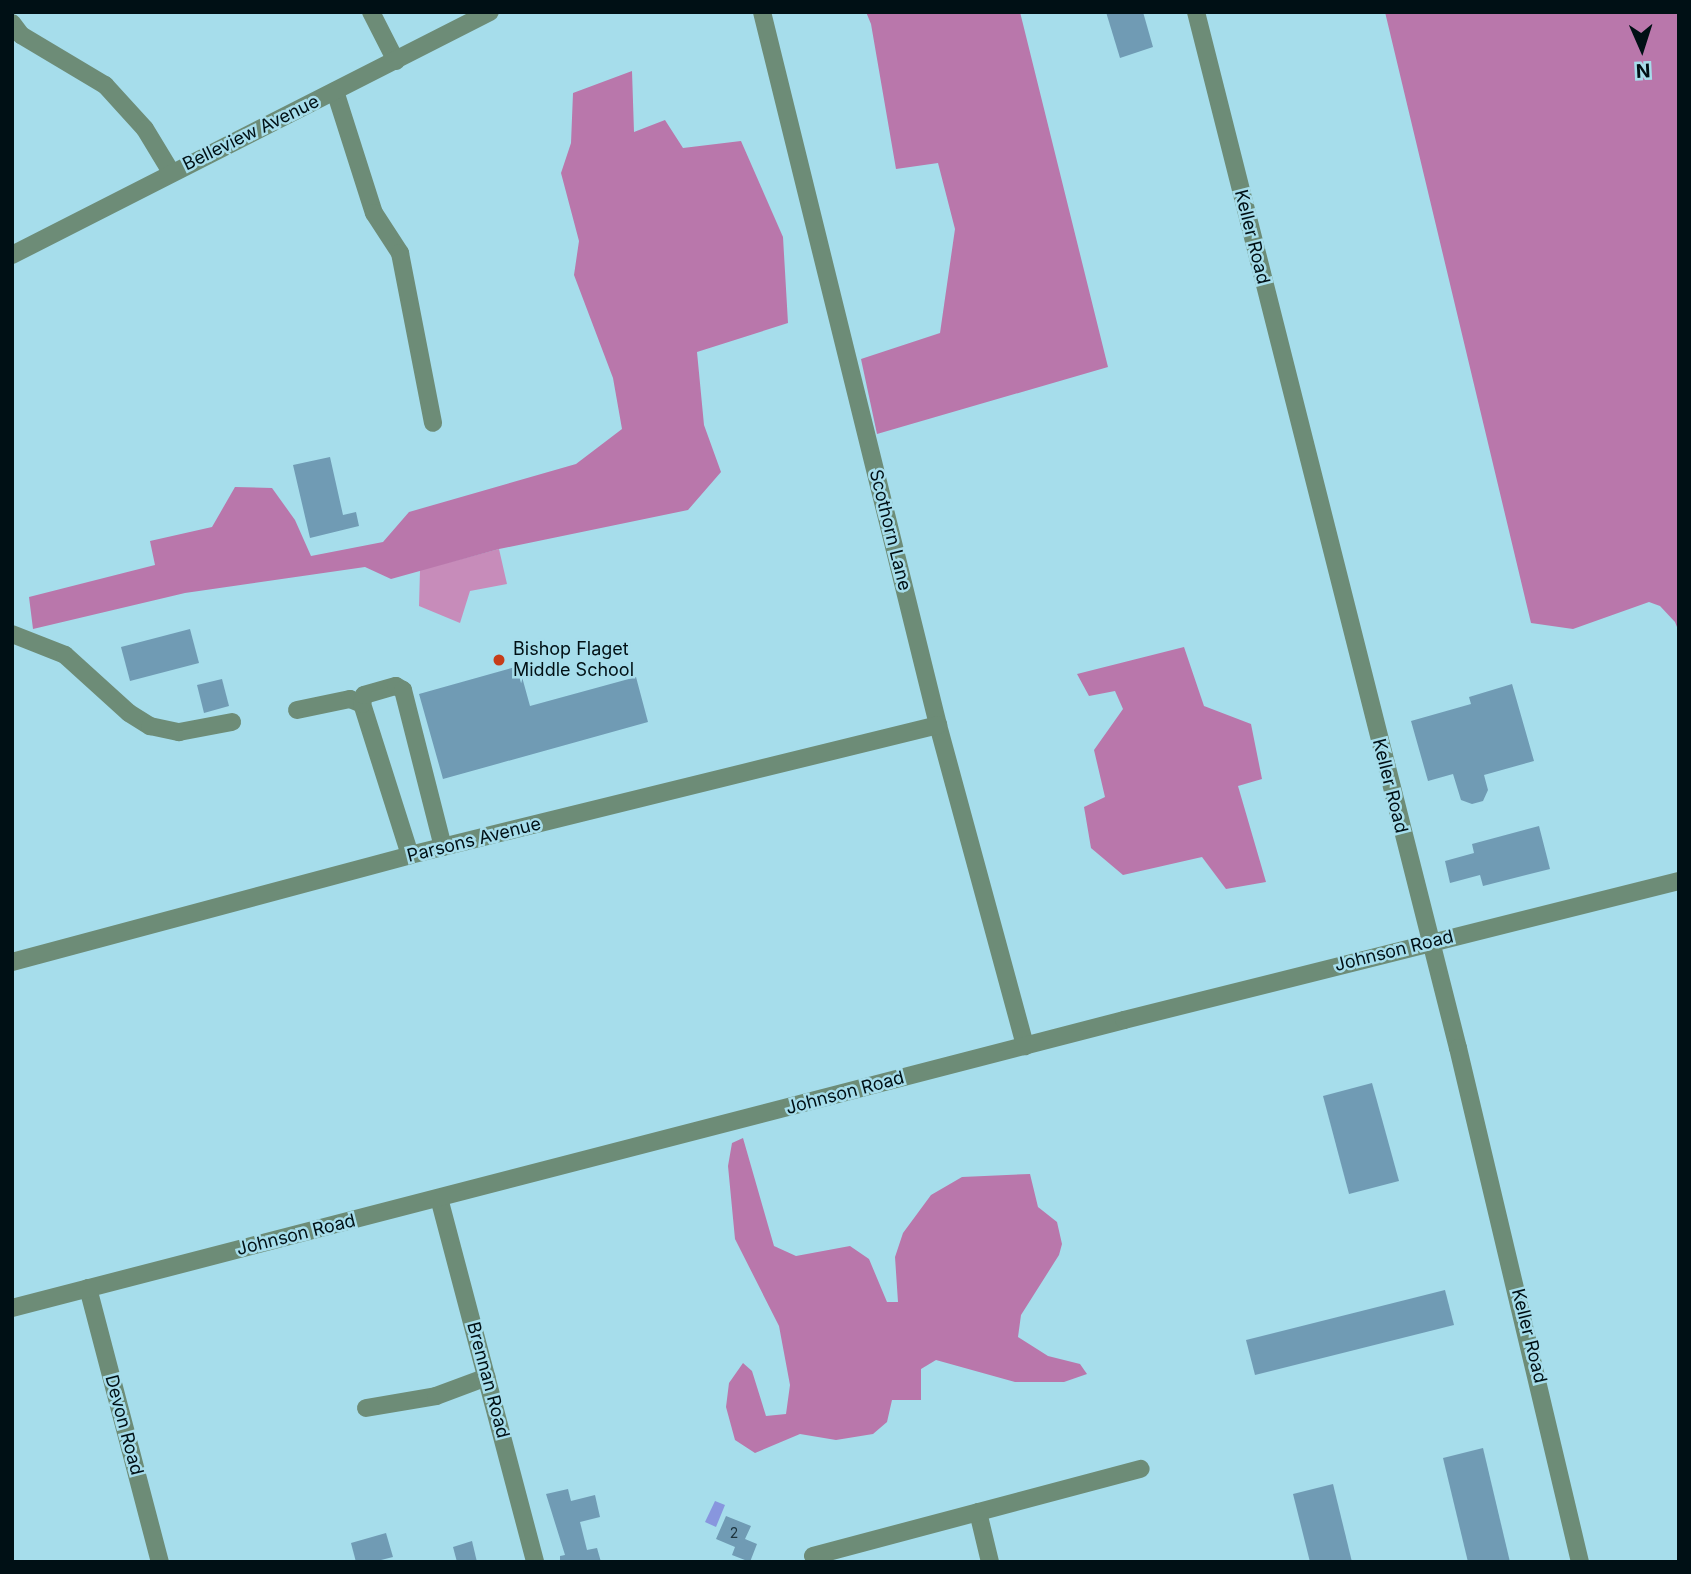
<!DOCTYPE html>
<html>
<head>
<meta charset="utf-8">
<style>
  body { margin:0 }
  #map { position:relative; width:1691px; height:1574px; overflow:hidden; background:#a6ddeb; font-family:Inter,sans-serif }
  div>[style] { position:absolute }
  .green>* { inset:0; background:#c78cba }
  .forest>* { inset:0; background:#b977ab }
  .water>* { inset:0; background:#8896de }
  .building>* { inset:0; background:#709bb4 }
  .minor>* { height:18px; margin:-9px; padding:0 9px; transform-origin:9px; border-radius:9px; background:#6d8c77 }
  .dots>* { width:19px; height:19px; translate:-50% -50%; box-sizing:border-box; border:4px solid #a6ddeb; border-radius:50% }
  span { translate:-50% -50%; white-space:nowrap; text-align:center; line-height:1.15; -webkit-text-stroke:5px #a6ddeb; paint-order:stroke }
  .number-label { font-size:14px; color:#1c333d }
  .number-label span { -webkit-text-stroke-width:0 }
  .street-label { font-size:18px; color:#001015 }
  .poi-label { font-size:18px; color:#001015 }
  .left { translate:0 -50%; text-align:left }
  .frame { position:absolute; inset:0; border:14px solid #001015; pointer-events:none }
  .north { position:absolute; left:1607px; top:14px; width:70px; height:70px; -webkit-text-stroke:5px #a6ddeb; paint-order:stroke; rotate:177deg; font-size:19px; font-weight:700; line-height:28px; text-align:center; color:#001015 }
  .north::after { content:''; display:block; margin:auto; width:24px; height:32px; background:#001015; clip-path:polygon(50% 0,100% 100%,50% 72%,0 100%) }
</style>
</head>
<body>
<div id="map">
  <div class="green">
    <i style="clip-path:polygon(499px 549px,507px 584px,470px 591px,460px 623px,419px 606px,420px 570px)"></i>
  </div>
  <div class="forest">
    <i style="clip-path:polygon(866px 12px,1020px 12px,1108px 367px,877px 434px,861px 359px,940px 333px,955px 229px,938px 163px,896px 169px,871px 24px)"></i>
    <i style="clip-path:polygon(1385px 12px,1679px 12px,1679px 632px,1675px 622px,1660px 606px,1649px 602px,1573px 629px,1531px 623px)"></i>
    <i style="clip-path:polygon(632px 71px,634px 132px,665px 120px,683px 148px,741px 141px,783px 237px,788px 323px,697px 352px,704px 425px,721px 472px,688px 510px,499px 549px,391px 579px,365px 567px,185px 593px,33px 629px,29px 597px,155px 565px,150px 541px,212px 527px,235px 487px,272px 488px,295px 520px,311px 556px,383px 542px,409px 512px,576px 464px,622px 429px,613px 378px,574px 275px,579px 241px,561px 173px,571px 143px,573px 93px)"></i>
    <i style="clip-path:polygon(1184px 647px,1204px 706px,1251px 724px,1262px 779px,1238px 786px,1266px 882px,1226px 889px,1202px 857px,1123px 875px,1091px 848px,1084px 807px,1105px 797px,1094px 750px,1123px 709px,1115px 691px,1089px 696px,1077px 674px)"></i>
    <i style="clip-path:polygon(743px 1138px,774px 1246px,796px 1256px,850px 1246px,869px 1259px,887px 1302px,898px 1302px,895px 1257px,903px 1233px,931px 1195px,962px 1177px,1030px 1174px,1038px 1207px,1057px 1222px,1062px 1244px,1059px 1255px,1021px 1315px,1018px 1337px,1048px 1356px,1080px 1364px,1087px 1374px,1064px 1382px,1015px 1382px,936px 1360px,921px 1369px,921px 1400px,892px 1400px,887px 1422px,873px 1434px,836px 1440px,800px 1434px,755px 1453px,735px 1440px,726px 1407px,729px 1383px,743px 1363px,752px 1371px,766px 1416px,786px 1414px,790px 1385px,779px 1326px,735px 1239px,728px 1166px,732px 1143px)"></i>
  </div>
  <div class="water">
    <i style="clip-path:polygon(715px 1501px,725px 1505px,716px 1527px,705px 1522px)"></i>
  </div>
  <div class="building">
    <i style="clip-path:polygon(1106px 12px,1143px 12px,1153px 47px,1120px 58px)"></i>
    <i style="clip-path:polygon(330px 457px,343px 515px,356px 512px,359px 526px,310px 538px,293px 465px)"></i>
    <i style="clip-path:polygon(190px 629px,199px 663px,130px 681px,121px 647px)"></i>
    <i style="clip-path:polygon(519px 666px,530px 706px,636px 677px,648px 722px,443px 779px,419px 694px)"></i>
    <i style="clip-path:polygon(222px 679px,229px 706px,204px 713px,197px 685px)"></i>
    <i style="clip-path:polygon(1512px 684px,1534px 761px,1484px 775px,1488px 790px,1483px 801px,1472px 804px,1461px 800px,1453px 774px,1428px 781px,1411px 721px,1471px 704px,1469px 697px)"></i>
    <i style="clip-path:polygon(1539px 826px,1550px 869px,1483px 886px,1480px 875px,1450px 883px,1445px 861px,1474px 853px,1472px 844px)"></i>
    <i style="clip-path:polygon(1372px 1083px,1399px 1181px,1349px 1194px,1323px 1096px)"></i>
    <i style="clip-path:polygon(1445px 1290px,1454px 1325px,1255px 1375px,1246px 1340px)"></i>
    <i style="clip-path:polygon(1483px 1448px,1510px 1562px,1468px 1562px,1443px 1458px)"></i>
    <i style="clip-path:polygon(1333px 1484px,1352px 1562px,1310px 1562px,1293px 1494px)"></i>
    <i style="clip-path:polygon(568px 1489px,571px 1501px,595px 1495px,600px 1517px,580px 1522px,587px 1550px,597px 1548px,601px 1562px,560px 1562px,560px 1556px,565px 1555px,546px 1494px)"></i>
    <i style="clip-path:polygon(726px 1516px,751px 1526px,745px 1539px,757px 1544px,750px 1562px,732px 1555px,735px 1547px,716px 1539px)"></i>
    <i style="clip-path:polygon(386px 1533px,393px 1557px,373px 1562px,356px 1562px,351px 1543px)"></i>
    <i style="clip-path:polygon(472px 1541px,477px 1562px,457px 1562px,453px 1547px)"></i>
  </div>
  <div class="minor">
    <i style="left:371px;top:12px;width:55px;rotate:63deg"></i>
    <i style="left:762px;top:12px;width:734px;rotate:76.13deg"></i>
    <i style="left:938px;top:725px;width:333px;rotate:74.8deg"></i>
    <i style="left:1196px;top:12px;width:1069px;rotate:75.81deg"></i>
    <i style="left:1458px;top:1048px;width:528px;rotate:76.65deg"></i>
    <i style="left:12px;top:23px;width:15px;rotate:53deg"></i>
    <i style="left:21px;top:35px;width:98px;rotate:30.8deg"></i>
    <i style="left:105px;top:85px;width:59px;rotate:47.7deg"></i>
    <i style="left:145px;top:129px;width:50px;rotate:58.8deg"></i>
    <i style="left:335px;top:91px;width:128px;rotate:72.3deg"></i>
    <i style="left:374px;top:213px;width:48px;rotate:57deg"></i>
    <i style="left:400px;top:253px;width:173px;rotate:79deg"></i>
    <i style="left:12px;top:255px;width:536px;rotate:-26.95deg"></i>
    <i style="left:12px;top:634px;width:57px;rotate:21.6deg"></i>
    <i style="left:65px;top:655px;width:86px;rotate:42.2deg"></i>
    <i style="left:129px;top:713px;width:25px;rotate:32deg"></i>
    <i style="left:150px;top:726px;width:30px;rotate:12deg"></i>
    <i style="left:179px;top:732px;width:54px;rotate:-10.7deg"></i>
    <i style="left:297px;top:710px;width:54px;rotate:-11.7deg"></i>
    <i style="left:350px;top:699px;width:13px;rotate:23deg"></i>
    <i style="left:410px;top:855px;width:158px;rotate:-107.6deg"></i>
    <i style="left:362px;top:704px;width:9px;rotate:-77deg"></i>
    <i style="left:364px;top:695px;width:33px;rotate:-16deg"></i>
    <i style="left:396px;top:686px;width:8px;rotate:30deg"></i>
    <i style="left:403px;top:690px;width:162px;rotate:75.7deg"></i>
    <i style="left:12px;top:962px;width:412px;rotate:-15deg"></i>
    <i style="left:410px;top:855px;width:544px;rotate:-13.83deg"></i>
    <i style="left:439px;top:1198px;width:376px;rotate:75.2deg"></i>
    <i style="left:88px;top:1288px;width:283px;rotate:75.3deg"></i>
    <i style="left:12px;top:1308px;width:1149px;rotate:-14.52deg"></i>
    <i style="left:1124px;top:1020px;width:572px;rotate:-14.06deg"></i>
    <i style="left:366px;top:1408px;width:71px;rotate:-9.7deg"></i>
    <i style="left:436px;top:1396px;width:54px;rotate:-20.4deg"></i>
    <i style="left:978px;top:1512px;width:51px;rotate:76.5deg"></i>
    <i style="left:813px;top:1556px;width:339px;rotate:-14.9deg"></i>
  </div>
  <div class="dots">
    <i style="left:499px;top:660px;background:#c63c19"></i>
  </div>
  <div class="number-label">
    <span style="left:734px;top:1533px">2</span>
  </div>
  <div class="street-label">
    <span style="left:251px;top:133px;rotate:-26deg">Belleview Avenue</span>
    <span style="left:1252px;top:237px;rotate:76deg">Keller Road</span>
    <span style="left:890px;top:530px;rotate:76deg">Scothorn Lane</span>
    <span style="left:1390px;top:786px;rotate:76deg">Keller Road</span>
    <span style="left:474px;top:840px;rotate:-14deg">Parsons Avenue</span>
    <span style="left:1394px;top:951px;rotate:-14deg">Johnson Road</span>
    <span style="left:845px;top:1093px;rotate:-15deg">Johnson Road</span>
    <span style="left:296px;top:1235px;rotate:-14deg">Johnson Road</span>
    <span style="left:1529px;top:1336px;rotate:76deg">Keller Road</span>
    <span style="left:488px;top:1380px;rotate:75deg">Brennan Road</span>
    <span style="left:124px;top:1425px;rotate:75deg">Devon Road</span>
  </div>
  <div class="poi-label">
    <span class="left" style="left:513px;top:660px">Bishop Flaget<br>Middle School</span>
  </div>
  <div class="frame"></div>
  <div class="north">N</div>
</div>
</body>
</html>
